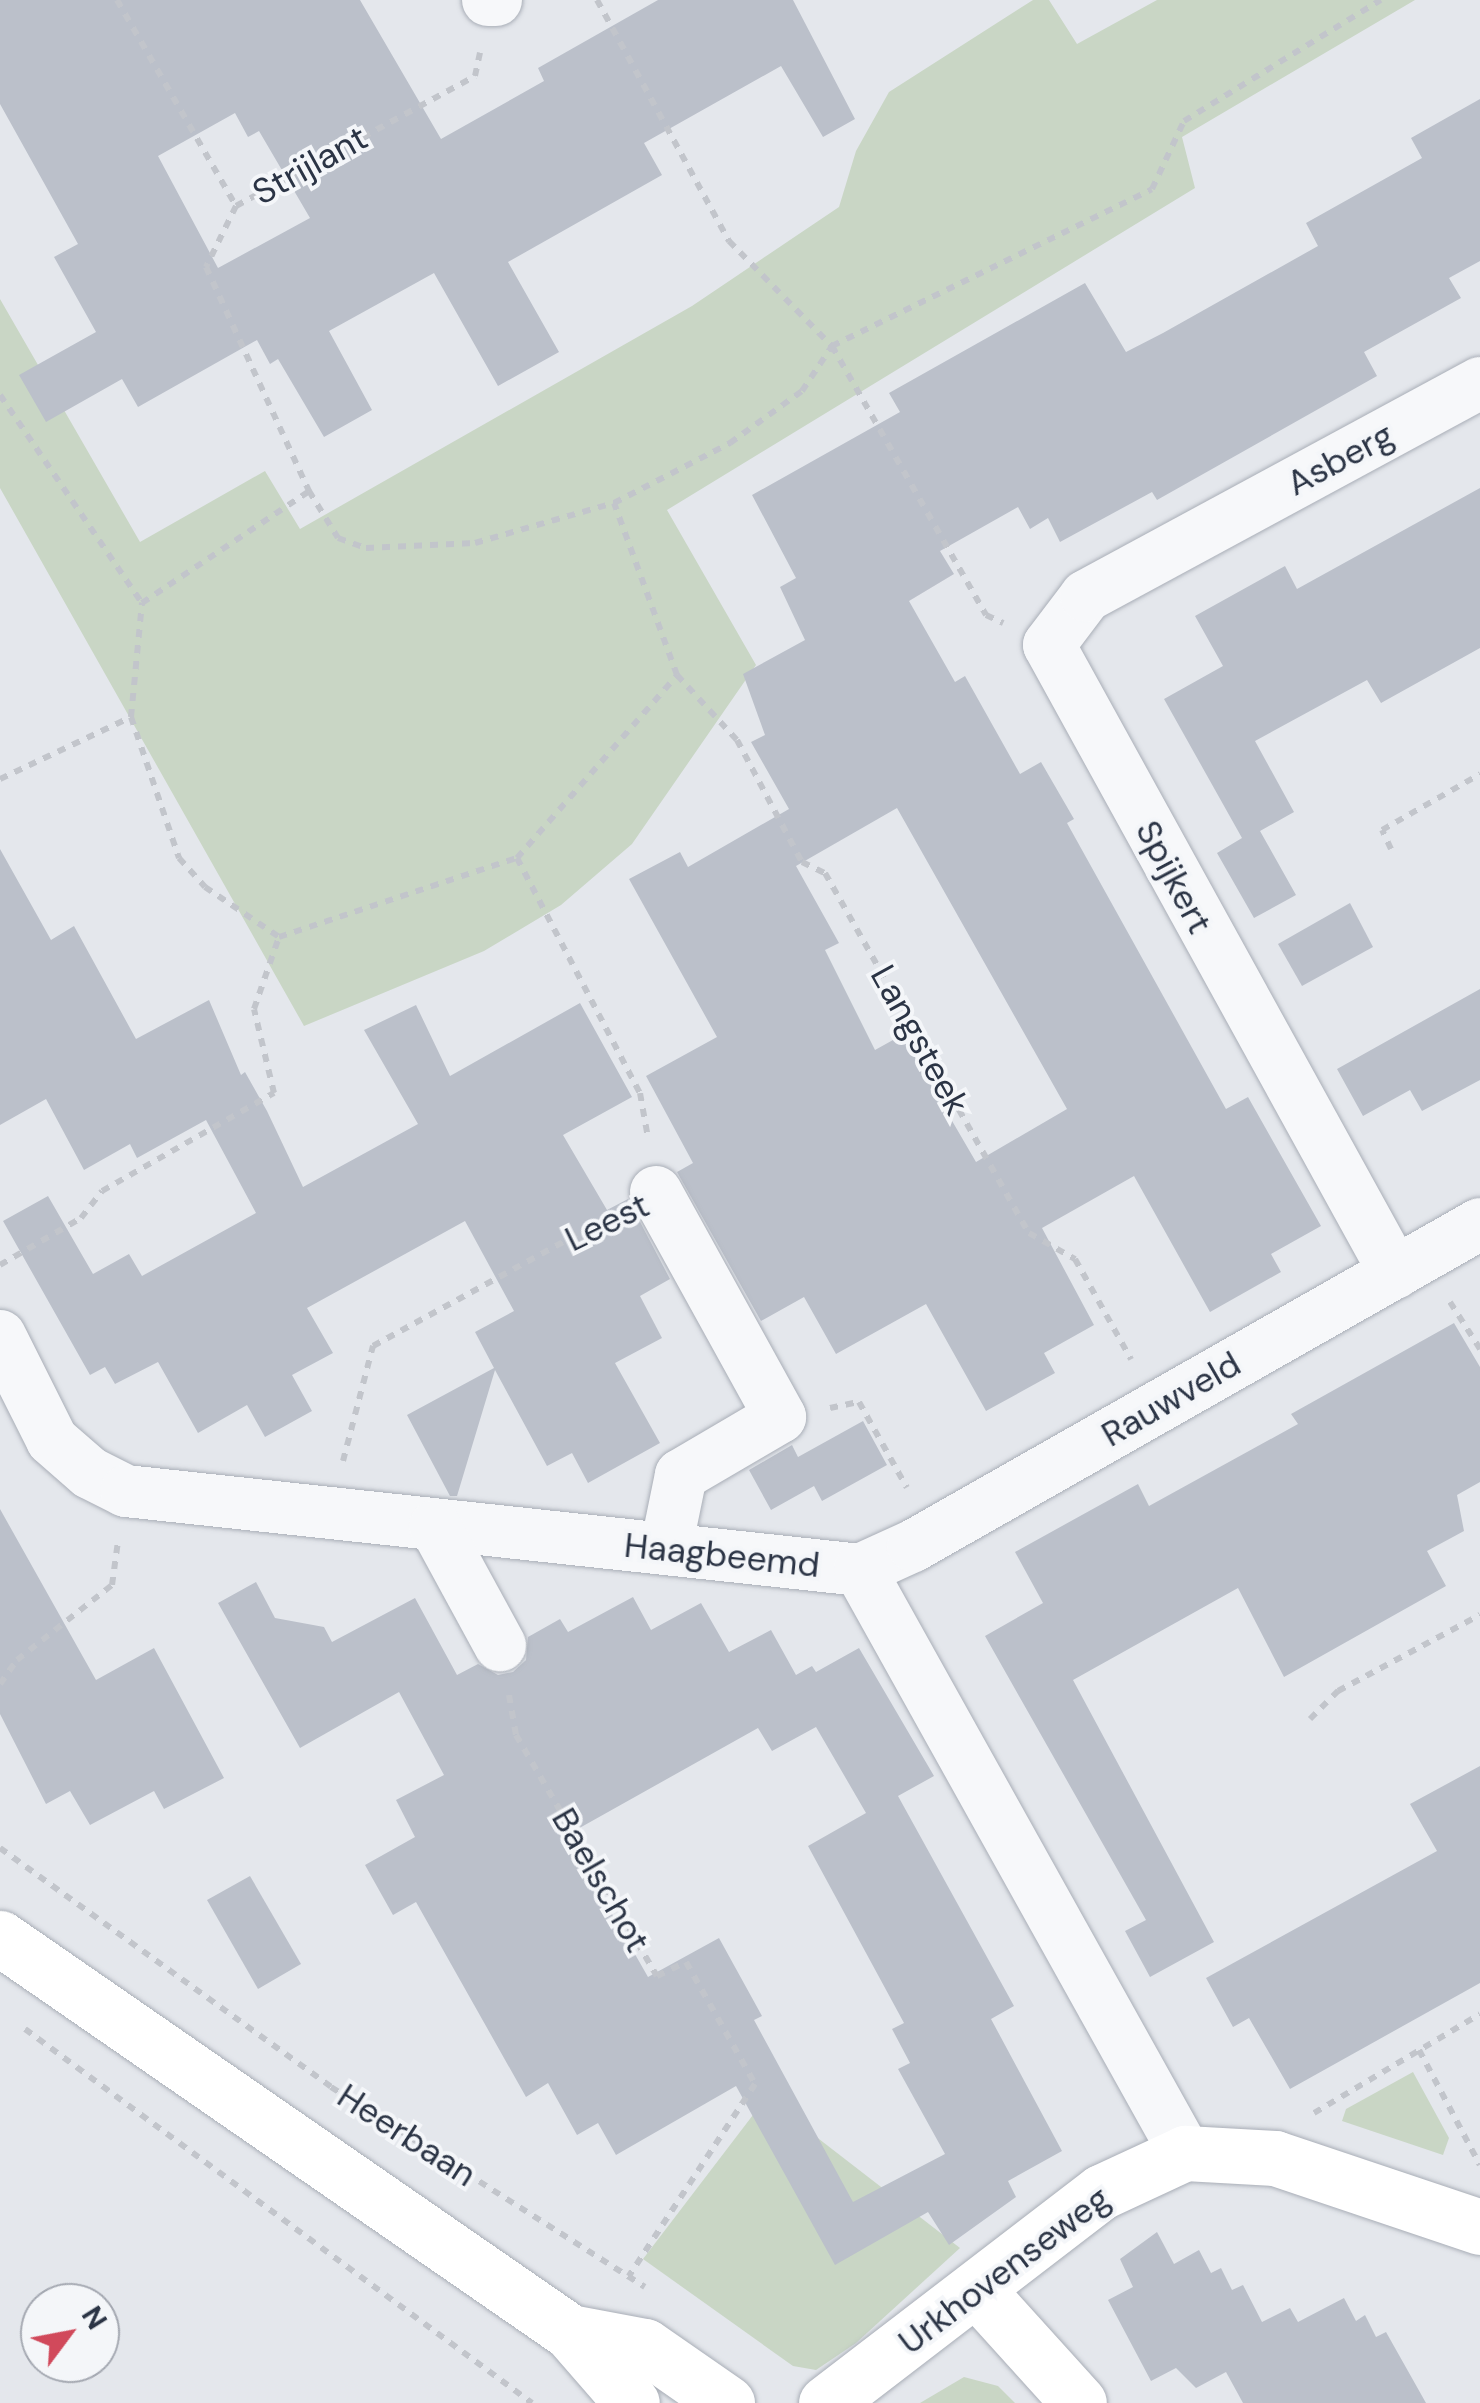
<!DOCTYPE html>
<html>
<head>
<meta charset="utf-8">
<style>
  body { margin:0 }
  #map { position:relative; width:1480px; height:2403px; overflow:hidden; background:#e4e7ec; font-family:"DM Sans",sans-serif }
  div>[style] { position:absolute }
  .green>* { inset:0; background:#c9d6c5 }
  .building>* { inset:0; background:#bbc0ca }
  .path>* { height:6px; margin-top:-3px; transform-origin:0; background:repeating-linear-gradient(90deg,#c2c5cb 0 8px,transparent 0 16px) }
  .roads { filter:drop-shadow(0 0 2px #a9aeb7) drop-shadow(0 0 2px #a9aeb7) }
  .street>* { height:52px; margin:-26px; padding:0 26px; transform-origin:26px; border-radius:26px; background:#f7f8fa }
  .secondary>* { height:55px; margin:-27.5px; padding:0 27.5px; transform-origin:27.5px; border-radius:27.5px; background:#fff }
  span { translate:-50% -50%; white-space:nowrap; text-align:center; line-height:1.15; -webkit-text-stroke:8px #f4f6f9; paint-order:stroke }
  .street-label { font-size:35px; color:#2b3445 }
  .north { position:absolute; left:20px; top:2283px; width:100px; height:100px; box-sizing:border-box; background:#f4f6f9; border:2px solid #a4a8b1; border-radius:50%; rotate:58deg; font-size:28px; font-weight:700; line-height:40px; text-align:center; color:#2b3445 }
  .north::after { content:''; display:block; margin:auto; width:35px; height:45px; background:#d1495b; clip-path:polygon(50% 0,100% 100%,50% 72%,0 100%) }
</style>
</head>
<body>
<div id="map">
  <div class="green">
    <i style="clip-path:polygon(1033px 0,1049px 0,1077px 44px,1157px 0,1415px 0,1182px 137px,1195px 188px,667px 510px,756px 665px,632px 844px,561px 905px,484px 951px,304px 1026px,0 488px,0 299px,140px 542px,265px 471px,300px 529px,692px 306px,839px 207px,856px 151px,889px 92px)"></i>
    <i style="clip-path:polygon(1413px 2072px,1449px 2138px,1443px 2155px,1342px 2121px,1346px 2109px)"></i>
    <i style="clip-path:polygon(766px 2098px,960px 2248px,856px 2343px,816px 2370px,793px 2366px,643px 2259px)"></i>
    <i style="clip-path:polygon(964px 2377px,998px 2386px,1015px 2403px,920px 2403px)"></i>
  </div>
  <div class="building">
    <i style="clip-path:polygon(evenodd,0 0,360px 0,441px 139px,544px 81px,538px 68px,658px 0,793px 0,855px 119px,823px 137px,781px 66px,644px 143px,662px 175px,508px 262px,559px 352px,498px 386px,434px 273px,329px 331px,372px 410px,324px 437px,278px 359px,270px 364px,257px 340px,138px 407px,122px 379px,46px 422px,19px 375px,96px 332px,54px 257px,78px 244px,0 104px,0 0,235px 113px,248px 137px,259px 131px,310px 218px,218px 268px,158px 156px,235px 113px)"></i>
    <i style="clip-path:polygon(evenodd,1480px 99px,1480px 261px,1449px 278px,1461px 298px,1364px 352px,1377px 376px,1157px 500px,1152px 492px,1060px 542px,1048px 518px,1030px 529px,1018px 507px,940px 551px,954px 574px,909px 601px,955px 682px,965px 676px,1020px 774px,1041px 762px,1074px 819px,1067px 823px,1226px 1109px,1248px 1097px,1321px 1226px,1271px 1254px,1281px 1272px,1210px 1312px,1134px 1176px,1042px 1228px,1094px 1325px,1044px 1353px,1055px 1373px,986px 1411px,926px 1304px,836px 1354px,804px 1297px,761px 1321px,677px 1172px,693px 1163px,646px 1076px,717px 1037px,629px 879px,680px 852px,688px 867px,789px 809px,751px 742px,765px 735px,743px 674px,805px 640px,780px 587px,796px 578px,752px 495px,900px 412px,889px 393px,1085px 283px,1126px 352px,1163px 333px,1318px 246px,1306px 223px,1422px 158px,1411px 138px,1480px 99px,897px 808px,1067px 1109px,976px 1162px,902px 1035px,875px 1050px,825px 950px,839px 943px,796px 866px,897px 808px)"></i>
    <i style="clip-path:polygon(1480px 488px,1480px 648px,1381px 703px,1367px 680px,1255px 741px,1294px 812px,1260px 831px,1296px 895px,1254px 918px,1217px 853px,1242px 838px,1164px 699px,1223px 666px,1195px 616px,1285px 566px,1297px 589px)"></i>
    <i style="clip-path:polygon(0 849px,51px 940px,74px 926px,136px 1039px,209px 1000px,241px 1075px,245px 1072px,267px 1111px,303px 1187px,418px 1124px,364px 1030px,416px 1005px,450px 1076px,580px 1003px,632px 1097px,563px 1135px,607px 1210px,628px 1199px,670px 1279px,640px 1296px,662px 1338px,615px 1363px,660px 1443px,588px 1483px,572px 1453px,547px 1466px,495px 1370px,457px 1496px,450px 1496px,407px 1415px,494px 1368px,475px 1332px,514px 1311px,465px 1221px,307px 1308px,333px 1353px,292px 1375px,312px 1411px,265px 1437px,247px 1405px,198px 1433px,158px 1362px,115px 1384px,105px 1367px,90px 1375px,3px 1221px,48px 1196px,93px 1274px,129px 1254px,142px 1276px,256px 1213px,206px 1120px,137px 1158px,130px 1144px,84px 1170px,46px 1099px,0 1125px)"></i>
    <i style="clip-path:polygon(1350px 903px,1373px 947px,1302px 986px,1278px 944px)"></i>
    <i style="clip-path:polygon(1480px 989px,1480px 1080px,1422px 1111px,1410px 1090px,1363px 1116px,1337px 1069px)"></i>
    <i style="clip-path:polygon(1454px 1323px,1480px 1367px,1480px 1482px,1457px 1495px,1464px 1531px,1427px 1551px,1446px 1586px,1284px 1677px,1238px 1588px,1073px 1680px,1214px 1942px,1150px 1977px,1125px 1931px,1146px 1920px,985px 1636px,1043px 1603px,1015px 1552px,1138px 1484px,1149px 1506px,1298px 1424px,1291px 1414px)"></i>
    <i style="clip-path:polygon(863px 1421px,887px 1465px,822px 1501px,814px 1486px,771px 1510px,749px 1470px,792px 1445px,798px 1457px)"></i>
    <i style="clip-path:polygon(0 1509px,96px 1680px,154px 1648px,224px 1778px,164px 1809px,154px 1791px,90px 1825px,70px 1791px,46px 1804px,0 1714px)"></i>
    <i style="clip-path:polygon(evenodd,256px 1582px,275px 1618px,324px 1627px,332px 1642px,415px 1598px,457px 1675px,478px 1664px,498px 1675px,513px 1672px,526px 1660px,528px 1637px,560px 1619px,568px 1632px,633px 1597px,651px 1630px,701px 1603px,729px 1652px,771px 1630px,796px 1675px,812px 1666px,816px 1672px,859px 1648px,934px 1776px,898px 1796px,1014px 2006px,991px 2019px,1062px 2151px,1008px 2181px,1016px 2197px,949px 2245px,928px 2212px,835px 2265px,736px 2086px,616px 2155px,598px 2123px,577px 2135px,548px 2083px,526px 2097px,416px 1902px,393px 1915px,365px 1865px,415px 1837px,396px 1800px,444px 1775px,399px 1692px,300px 1748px,218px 1603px,256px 1582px,816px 1727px,866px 1813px,808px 1846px,904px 2023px,892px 2029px,910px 2063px,898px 2069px,945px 2154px,853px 2202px,754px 2020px,762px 2016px,719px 1938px,648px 1977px,567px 1835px,758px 1728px,772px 1751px,816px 1727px)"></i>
    <i style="clip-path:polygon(1480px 1766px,1480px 1983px,1290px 2089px,1249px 2018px,1233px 2027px,1206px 1978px,1437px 1851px,1410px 1804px)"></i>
    <i style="clip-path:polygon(250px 1876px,301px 1964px,258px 1989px,207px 1900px)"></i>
    <i style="clip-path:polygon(1157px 2232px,1174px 2264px,1199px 2250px,1211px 2273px,1221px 2268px,1232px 2290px,1243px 2285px,1262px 2322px,1290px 2308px,1298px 2322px,1344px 2298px,1356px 2321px,1365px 2315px,1376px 2337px,1386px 2332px,1426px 2403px,1243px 2403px,1226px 2372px,1196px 2388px,1176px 2368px,1151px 2381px,1108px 2300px,1133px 2287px,1120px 2259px)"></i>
  </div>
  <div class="path">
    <i style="left:117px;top:0;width:238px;rotate:60deg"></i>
    <i style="left:236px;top:206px;width:272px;rotate:-28.5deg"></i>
    <i style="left:475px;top:76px;width:24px;rotate:-78deg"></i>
    <i style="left:597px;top:0;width:275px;rotate:61.3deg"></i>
    <i style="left:729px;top:241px;width:147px;rotate:45.6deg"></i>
    <i style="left:832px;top:346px;width:310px;rotate:60.2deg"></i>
    <i style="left:986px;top:615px;width:19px;rotate:25deg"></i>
    <i style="left:236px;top:206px;width:68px;rotate:116.2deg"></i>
    <i style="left:206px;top:267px;width:247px;rotate:65.3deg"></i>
    <i style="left:309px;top:491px;width:55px;rotate:58.3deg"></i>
    <i style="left:338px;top:538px;width:30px;rotate:20deg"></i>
    <i style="left:366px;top:548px;width:109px;rotate:-2.6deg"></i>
    <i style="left:475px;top:543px;width:145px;rotate:-16.1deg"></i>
    <i style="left:0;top:395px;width:252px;rotate:55.7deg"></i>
    <i style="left:677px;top:675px;width:88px;rotate:47.3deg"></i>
    <i style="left:737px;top:740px;width:138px;rotate:62deg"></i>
    <i style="left:802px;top:862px;width:25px;rotate:26deg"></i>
    <i style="left:825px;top:873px;width:414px;rotate:60.5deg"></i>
    <i style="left:1029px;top:1233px;width:53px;rotate:29.5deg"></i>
    <i style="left:1075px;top:1259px;width:115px;rotate:60.8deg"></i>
    <i style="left:131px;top:717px;width:115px;rotate:-84.5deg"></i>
    <i style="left:142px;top:603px;width:201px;rotate:-33.8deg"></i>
    <i style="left:0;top:779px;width:145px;rotate:-25.3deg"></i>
    <i style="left:131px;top:717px;width:149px;rotate:71.2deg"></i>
    <i style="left:179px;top:858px;width:39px;rotate:48deg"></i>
    <i style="left:205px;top:887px;width:89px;rotate:34deg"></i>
    <i style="left:279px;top:937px;width:251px;rotate:-18.4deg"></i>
    <i style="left:517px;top:858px;width:243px;rotate:-48.8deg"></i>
    <i style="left:677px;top:675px;width:183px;rotate:-110.1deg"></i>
    <i style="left:614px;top:503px;width:131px;rotate:-27.3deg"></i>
    <i style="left:730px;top:443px;width:89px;rotate:-35.8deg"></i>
    <i style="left:802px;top:391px;width:54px;rotate:-56.3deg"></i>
    <i style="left:832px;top:346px;width:356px;rotate:-26.1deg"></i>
    <i style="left:1152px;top:189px;width:75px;rotate:-64.8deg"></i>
    <i style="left:1184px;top:121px;width:231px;rotate:-31.6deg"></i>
    <i style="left:1391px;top:849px;width:21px;rotate:-115deg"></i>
    <i style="left:1382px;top:830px;width:113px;rotate:-29.7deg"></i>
    <i style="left:517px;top:858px;width:265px;rotate:62.4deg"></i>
    <i style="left:640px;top:1093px;width:46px;rotate:79.9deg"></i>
    <i style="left:0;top:1265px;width:94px;rotate:-30.1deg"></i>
    <i style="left:81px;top:1218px;width:34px;rotate:-52deg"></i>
    <i style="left:102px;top:1191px;width:198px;rotate:-29.7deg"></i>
    <i style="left:274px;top:1093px;width:86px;rotate:-103.4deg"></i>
    <i style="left:254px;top:1009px;width:76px;rotate:-70.9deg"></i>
    <i style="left:1450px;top:1302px;width:56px;rotate:57.4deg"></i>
    <i style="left:830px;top:1408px;width:30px;rotate:-12deg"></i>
    <i style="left:859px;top:1402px;width:98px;rotate:60.8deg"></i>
    <i style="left:343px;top:1461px;width:119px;rotate:-75.4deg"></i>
    <i style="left:373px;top:1346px;width:269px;rotate:-28.7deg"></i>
    <i style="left:0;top:1684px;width:29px;rotate:-55deg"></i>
    <i style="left:17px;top:1660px;width:121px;rotate:-38.3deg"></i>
    <i style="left:112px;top:1585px;width:44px;rotate:-82.2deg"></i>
    <i style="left:509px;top:1695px;width:41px;rotate:80.1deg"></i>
    <i style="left:516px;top:1735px;width:279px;rotate:59.7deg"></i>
    <i style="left:657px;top:1976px;width:32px;rotate:-26deg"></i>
    <i style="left:686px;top:1962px;width:140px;rotate:60.5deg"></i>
    <i style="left:755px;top:2084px;width:230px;rotate:123.3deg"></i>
    <i style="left:1310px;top:1719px;width:40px;rotate:-45deg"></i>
    <i style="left:1338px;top:1691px;width:161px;rotate:-28.2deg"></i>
    <i style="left:0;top:1848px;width:408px;rotate:35.8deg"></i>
    <i style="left:331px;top:2087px;width:372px;rotate:32.5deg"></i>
    <i style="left:25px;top:2029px;width:630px;rotate:36.42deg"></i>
    <i style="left:1419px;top:2050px;width:130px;rotate:62.1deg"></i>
    <i style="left:1314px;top:2113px;width:193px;rotate:-30.8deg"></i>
  </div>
  <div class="roads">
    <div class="street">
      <i style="left:488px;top:0;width:8px"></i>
      <i style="left:656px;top:1192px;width:257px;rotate:61.1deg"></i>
      <i style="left:780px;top:1417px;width:115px;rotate:149.6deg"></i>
      <i style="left:681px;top:1475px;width:75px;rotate:101.6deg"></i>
      <i style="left:1395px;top:1273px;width:717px;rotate:-118.85deg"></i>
      <i style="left:1049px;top:645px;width:61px;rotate:-52.9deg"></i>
      <i style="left:1086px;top:596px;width:448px;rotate:-28.4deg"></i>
      <i style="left:0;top:1336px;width:116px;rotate:63.4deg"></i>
      <i style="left:52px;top:1440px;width:50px;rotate:41deg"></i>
      <i style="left:90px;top:1473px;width:40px;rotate:26.6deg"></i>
      <i style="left:126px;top:1491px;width:738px;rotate:6.14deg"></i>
      <i style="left:860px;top:1570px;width:667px;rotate:60.86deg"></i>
      <i style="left:435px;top:1526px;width:136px;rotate:61.4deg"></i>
      <i style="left:860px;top:1570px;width:58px;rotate:-24.4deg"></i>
      <i style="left:913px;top:1546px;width:652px;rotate:-29.59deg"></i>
    </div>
    <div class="secondary">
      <i style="left:0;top:1938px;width:693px;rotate:34.65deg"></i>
      <i style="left:570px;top:2332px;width:94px;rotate:48.9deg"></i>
      <i style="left:977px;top:2290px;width:152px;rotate:47.9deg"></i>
      <i style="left:570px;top:2332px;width:76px;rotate:10.6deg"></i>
      <i style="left:645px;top:2346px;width:100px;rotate:34.8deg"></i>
      <i style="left:826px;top:2403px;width:347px;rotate:-37.5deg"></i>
      <i style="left:1101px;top:2192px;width:93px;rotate:-24.9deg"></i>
      <i style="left:1185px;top:2153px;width:90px;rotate:3.2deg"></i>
      <i style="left:1275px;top:2158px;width:216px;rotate:18.6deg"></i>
    </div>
  </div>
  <div class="street-label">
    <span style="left:310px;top:165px;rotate:-29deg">Strijlant</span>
    <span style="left:1340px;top:459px;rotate:-28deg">Asberg</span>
    <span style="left:1174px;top:877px;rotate:62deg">Spijkert</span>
    <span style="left:920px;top:1040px;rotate:61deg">Langsteek</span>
    <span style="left:607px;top:1222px;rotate:-26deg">Leest</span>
    <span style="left:1171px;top:1399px;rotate:-30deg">Rauwveld</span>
    <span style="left:722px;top:1555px;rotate:6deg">Haagbeemd</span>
    <span style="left:601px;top:1880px;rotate:60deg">Baelschot</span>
    <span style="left:407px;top:2135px;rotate:33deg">Heerbaan</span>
    <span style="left:1004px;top:2270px;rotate:-37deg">Urkhovenseweg</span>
  </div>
  <div class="north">N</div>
</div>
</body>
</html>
